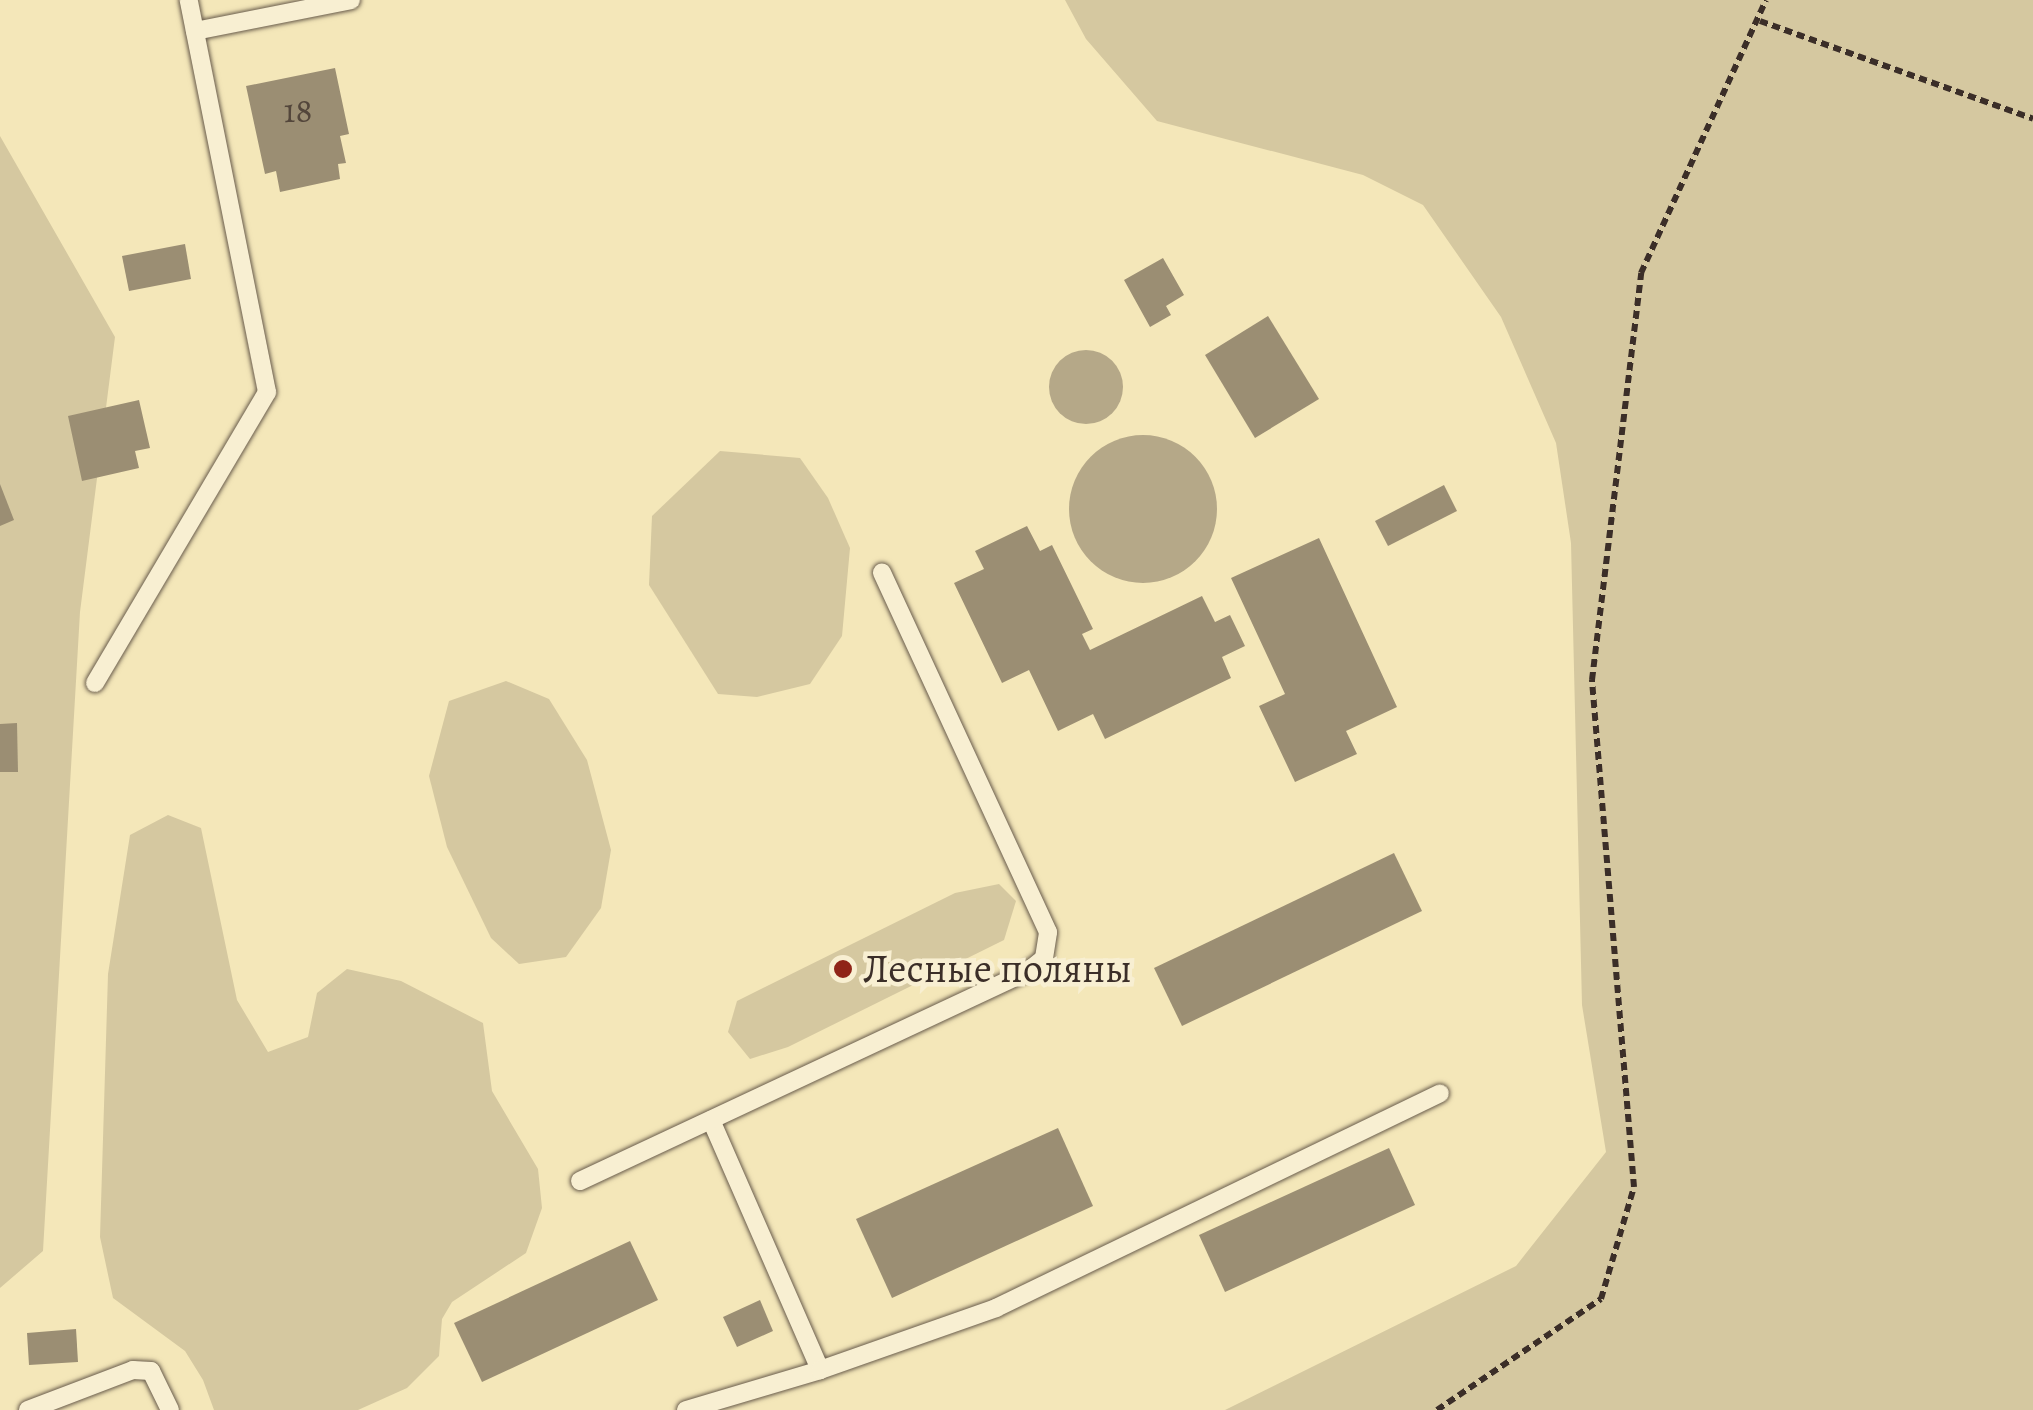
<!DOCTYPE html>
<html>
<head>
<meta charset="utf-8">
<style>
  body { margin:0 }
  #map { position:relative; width:2033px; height:1410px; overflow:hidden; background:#f4e7b9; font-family:Alegreya,serif }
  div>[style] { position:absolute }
  .green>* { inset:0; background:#d5c8a0 }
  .water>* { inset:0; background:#b5a888 }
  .round { border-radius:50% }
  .building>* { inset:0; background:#9b8e73 }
  .path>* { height:6px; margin-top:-3px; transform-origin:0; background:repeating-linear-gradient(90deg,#3b2e28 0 8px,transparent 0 13px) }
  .roads { filter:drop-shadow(0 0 2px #695c4c) drop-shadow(0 0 2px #695c4c) }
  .service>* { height:18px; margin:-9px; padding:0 9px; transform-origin:9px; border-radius:9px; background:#f8efd2 }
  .dots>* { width:28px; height:28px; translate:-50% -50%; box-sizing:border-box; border:5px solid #f8efd2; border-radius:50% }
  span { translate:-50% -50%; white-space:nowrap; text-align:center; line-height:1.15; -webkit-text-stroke:9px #f8efd2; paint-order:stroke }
  .number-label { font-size:35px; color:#53463b }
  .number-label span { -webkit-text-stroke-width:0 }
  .poi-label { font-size:40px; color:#3b2e28 }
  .left { translate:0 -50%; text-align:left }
</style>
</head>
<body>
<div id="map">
  <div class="green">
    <i style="clip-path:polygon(1065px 0,2033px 0,2033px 1410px,1225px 1410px,1516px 1266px,1606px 1152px,1582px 1005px,1571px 543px,1556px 443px,1501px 317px,1423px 205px,1363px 175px,1157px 121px,1086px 39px)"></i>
    <i style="clip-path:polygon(0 136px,115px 337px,80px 612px,43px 1251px,0 1288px)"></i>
    <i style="clip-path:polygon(720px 451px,800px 458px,828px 498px,850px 548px,842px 636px,810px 684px,757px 697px,718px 694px,649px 585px,652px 516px)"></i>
    <i style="clip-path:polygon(506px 681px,549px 699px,587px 760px,611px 850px,601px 908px,566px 957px,519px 964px,491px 938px,447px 847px,429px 776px,449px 701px)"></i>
    <i style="clip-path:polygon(168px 815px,201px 828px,237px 1000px,268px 1052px,308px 1037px,317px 993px,347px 969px,401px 981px,483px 1023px,492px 1091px,538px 1169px,542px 1208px,526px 1253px,452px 1302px,442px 1319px,439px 1356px,407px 1388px,358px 1410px,214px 1410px,203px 1380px,185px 1351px,113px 1298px,100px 1237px,108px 974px,130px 835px)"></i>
    <i style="clip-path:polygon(999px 884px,1016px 901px,1004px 940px,788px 1047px,750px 1059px,728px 1032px,737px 1001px,955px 893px)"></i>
  </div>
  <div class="water">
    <i class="round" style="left:1049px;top:350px;width:74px;height:74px"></i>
    <i class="round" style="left:1069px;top:435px;width:148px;height:148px"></i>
  </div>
  <div class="building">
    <i style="clip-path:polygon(335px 68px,349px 134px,340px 136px,346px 163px,338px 164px,340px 179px,280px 192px,276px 171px,265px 174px,246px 86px)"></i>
    <i style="clip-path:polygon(185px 244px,191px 279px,129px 291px,122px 256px)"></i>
    <i style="clip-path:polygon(1163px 258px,1184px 295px,1166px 306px,1171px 315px,1150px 327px,1124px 280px)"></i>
    <i style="clip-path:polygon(1268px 316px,1319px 399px,1255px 438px,1205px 355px)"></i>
    <i style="clip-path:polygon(139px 400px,150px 448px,135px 451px,139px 468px,82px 481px,68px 416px)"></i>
    <i style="clip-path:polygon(0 484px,14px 520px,0 526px)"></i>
    <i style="clip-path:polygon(1444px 485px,1457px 511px,1388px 546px,1375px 521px)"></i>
    <i style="clip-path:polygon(1027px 526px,1040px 551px,1052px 545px,1093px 629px,1082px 634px,1090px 650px,1202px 596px,1215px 622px,1230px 615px,1245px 646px,1222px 657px,1231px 678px,1105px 739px,1093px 714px,1058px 731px,1029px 670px,1002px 683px,954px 583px,984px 569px,975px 551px)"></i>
    <i style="clip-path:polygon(1319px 538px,1397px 707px,1346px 731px,1357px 754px,1295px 782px,1259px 706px,1285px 694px,1231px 578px)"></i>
    <i style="clip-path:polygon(17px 723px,18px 772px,0 772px,0 724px)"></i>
    <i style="clip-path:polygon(1394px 853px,1422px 911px,1182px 1026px,1154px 968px)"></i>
    <i style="clip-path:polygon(1058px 1128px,1093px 1206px,892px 1298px,856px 1219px)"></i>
    <i style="clip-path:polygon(1389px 1148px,1415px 1205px,1225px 1292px,1199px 1235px)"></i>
    <i style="clip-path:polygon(630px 1241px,658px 1300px,482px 1382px,454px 1323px)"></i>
    <i style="clip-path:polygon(760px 1300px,773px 1331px,737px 1347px,723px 1317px)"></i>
    <i style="clip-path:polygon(76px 1329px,78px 1362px,29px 1365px,27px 1333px)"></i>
  </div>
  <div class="path">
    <i style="left:1760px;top:21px;width:290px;rotate:19.7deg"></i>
    <i style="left:1437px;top:1410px;width:198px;rotate:-34.1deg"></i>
    <i style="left:1601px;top:1299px;width:117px;rotate:-73.6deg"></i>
    <i style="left:1634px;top:1187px;width:509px;rotate:-94.74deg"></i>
    <i style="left:1592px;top:680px;width:410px;rotate:-83.1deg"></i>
    <i style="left:1641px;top:273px;width:300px;rotate:-65.4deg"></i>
  </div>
  <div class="roads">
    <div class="service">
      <i style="left:195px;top:31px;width:159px;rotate:-11.2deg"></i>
      <i style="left:95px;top:683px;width:338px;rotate:-59.4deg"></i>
      <i style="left:267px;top:392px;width:400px;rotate:-101.3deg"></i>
      <i style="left:711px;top:1120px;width:273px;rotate:66.4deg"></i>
      <i style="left:580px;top:1181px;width:493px;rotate:-25.1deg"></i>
      <i style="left:1027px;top:972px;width:22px;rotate:-39deg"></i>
      <i style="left:1044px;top:958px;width:26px;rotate:-81deg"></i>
      <i style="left:1048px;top:932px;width:396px;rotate:-114.8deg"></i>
      <i style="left:28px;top:1410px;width:112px;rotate:-20.9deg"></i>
      <i style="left:133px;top:1370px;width:18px;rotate:3deg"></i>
      <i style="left:151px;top:1371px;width:43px;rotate:64deg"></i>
      <i style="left:686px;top:1410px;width:140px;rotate:-16.6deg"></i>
      <i style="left:820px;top:1370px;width:187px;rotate:-19.4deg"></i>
      <i style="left:996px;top:1308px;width:493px;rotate:-25.8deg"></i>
    </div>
  </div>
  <div class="dots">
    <i style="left:843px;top:969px;background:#8f2418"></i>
  </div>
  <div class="number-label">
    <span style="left:298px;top:110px">18</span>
  </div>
  <div class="poi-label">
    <span class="left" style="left:863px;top:969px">Лесные поляны</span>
  </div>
</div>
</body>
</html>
